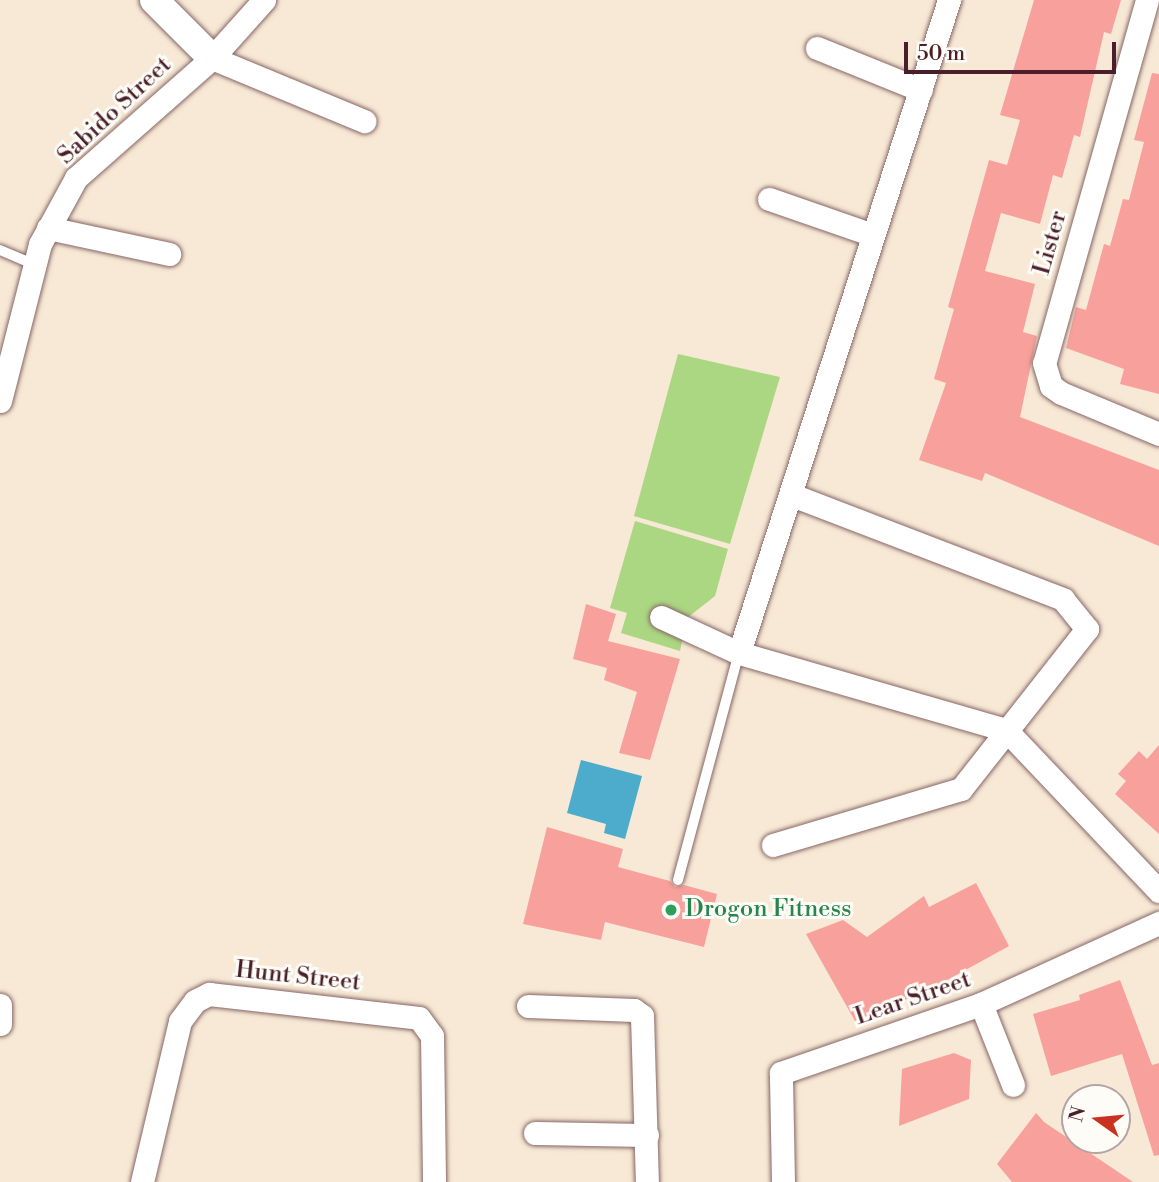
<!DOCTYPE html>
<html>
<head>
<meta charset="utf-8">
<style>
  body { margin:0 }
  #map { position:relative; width:1159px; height:1182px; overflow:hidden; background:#f7e9d5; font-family:"Libre Bodoni",serif }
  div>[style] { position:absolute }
  .green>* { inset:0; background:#abd682 }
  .water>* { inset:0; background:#4dabcc }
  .building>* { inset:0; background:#f8a09b }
  .roads { filter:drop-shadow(0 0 2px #876666) drop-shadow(0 0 2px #876666) }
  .service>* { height:10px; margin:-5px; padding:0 5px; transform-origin:5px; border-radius:5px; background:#fff }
  .minor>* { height:23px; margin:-11.5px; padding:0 11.5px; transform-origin:11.5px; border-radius:11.5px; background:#fff }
  .tertiary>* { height:28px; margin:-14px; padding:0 14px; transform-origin:14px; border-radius:14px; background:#fff }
  .dots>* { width:19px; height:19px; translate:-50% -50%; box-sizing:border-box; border:4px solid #fdfcf7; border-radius:50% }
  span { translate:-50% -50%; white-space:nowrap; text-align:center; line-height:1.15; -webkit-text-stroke:6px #fdfcf7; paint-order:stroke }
  .street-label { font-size:24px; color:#4a1f2b }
  .leisure-label { font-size:24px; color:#27864d }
  .left { translate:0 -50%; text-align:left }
  .north { position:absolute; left:1061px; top:1084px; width:70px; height:70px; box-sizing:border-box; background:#fdfcf7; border:2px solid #b5a4a5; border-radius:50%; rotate:285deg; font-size:19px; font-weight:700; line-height:28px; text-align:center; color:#4a1f2b }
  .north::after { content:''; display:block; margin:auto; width:24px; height:32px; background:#c8321e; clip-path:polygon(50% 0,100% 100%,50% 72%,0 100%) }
  .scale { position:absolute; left:904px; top:42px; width:212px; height:32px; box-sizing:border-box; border:4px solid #4a1f2b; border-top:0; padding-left:9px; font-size:21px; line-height:24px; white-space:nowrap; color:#4a1f2b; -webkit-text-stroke:5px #fdfcf7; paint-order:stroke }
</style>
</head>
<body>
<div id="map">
  <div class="green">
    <i style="clip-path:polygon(678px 354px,780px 377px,730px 544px,634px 516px)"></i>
    <i style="clip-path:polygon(635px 521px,728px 549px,715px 596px,687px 618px,680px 651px,621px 633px,627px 613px,610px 608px)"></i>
  </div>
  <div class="water">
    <i style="clip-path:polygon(581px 760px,642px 776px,625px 839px,604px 833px,606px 824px,567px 813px)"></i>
  </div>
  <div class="building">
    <i style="clip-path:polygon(1034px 0,1121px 0,1111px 34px,1104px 32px,1080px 137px,1074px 135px,1062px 178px,1053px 175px,1040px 224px,1001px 213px,985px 271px,1035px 284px,1023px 332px,1037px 336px,1020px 417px,1159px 470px,1159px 546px,985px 473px,982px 481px,919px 460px,946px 383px,934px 379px,954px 309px,948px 307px,989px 160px,1007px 165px,1020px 120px,1000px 115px)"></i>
    <i style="clip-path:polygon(1152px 73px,1159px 74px,1159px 394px,1120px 384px,1124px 369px,1066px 348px,1076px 307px,1086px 310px,1104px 244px,1110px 246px,1123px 199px,1129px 200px,1144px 142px,1134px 140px)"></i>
    <i style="clip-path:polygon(586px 604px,616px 614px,608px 641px,680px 659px,650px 760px,619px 753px,637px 692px,604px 680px,607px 668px,573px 659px)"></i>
    <i style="clip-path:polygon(1159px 745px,1159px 834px,1115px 794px,1126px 781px,1118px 774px,1139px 751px,1147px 759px)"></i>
    <i style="clip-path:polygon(547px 827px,623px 849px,618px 867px,670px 881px,675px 887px,684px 885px,717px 894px,704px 947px,605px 922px,601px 940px,523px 924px)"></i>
    <i style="clip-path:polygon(976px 883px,1009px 946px,931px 989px,855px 1021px,806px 934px,843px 920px,867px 937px,924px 896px,929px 907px)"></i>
    <i style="clip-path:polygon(1120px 980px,1152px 1065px,1159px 1063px,1159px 1155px,1154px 1156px,1122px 1054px,1051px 1076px,1033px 1014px,1080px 1000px,1079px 995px)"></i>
    <i style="clip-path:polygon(954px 1053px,971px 1060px,969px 1099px,899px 1126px,902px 1069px)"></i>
    <i style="clip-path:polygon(1036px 1113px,1044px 1122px,1133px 1182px,1012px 1182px,997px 1164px)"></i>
  </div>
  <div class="roads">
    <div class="service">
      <i style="left:0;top:250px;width:38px;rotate:23deg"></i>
      <i style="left:678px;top:880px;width:235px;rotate:-75deg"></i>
    </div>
    <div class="minor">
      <i style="left:1147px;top:0;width:377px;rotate:105.8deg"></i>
      <i style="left:1044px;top:363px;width:24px;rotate:73deg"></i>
      <i style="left:1051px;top:386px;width:12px;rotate:35deg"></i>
      <i style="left:1061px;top:393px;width:106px;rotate:22.7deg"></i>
      <i style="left:817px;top:48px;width:112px;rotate:22deg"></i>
      <i style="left:212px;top:58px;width:165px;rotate:22.5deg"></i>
      <i style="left:769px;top:199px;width:110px;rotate:19.1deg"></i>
      <i style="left:48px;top:228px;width:124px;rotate:12.1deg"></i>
      <i style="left:0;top:401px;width:162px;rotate:-75.7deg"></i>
      <i style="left:40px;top:244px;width:75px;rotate:-61.4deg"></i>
      <i style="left:76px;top:178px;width:181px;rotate:-41.4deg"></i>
      <i style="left:212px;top:58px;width:78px;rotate:-48.1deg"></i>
      <i style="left:661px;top:617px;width:86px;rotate:24.8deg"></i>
      <i style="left:739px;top:653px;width:278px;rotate:16.1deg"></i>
      <i style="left:1006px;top:730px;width:222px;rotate:46.5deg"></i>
      <i style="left:739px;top:653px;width:686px;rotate:-72.17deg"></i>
      <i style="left:773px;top:845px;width:196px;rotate:-16.6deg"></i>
      <i style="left:961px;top:789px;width:204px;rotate:-51.8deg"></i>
      <i style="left:1087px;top:629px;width:38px;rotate:-129deg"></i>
      <i style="left:1063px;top:599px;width:292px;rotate:-159deg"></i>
      <i style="left:981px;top:1004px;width:87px;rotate:68.4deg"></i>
      <i style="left:0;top:1005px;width:19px;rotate:90deg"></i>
      <i style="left:528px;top:1006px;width:106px;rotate:2.2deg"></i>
      <i style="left:634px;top:1010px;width:10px;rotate:37deg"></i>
      <i style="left:642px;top:1016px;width:166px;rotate:88.3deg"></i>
      <i style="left:535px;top:1133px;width:112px;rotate:1deg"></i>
      <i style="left:142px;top:1182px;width:165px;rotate:-76.7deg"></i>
      <i style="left:180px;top:1021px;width:25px;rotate:-53deg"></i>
      <i style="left:195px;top:1001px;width:16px;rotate:-27deg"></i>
      <i style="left:209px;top:994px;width:211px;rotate:6.5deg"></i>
      <i style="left:419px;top:1018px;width:22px;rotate:54deg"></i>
      <i style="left:432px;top:1036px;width:146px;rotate:89.2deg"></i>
      <i style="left:783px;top:1182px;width:109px;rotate:-91.1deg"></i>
      <i style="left:781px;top:1073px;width:212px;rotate:-19deg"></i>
      <i style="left:981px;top:1004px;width:196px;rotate:-24.5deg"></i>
    </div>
    <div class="tertiary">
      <i style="left:154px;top:0;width:82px;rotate:45deg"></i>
    </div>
  </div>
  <div class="dots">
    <i style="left:671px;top:910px;background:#2e9e5b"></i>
  </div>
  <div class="street-label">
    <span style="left:115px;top:111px;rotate:-43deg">Sabido Street</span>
    <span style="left:1051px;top:243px;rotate:-74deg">Lister</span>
    <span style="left:298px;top:977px;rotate:6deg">Hunt Street</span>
    <span style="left:913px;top:999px;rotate:-19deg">Lear Street</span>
  </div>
  <div class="leisure-label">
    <span class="left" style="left:685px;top:910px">Drogon Fitness</span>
  </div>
  <div class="north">N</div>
  <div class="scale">50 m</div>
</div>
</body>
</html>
